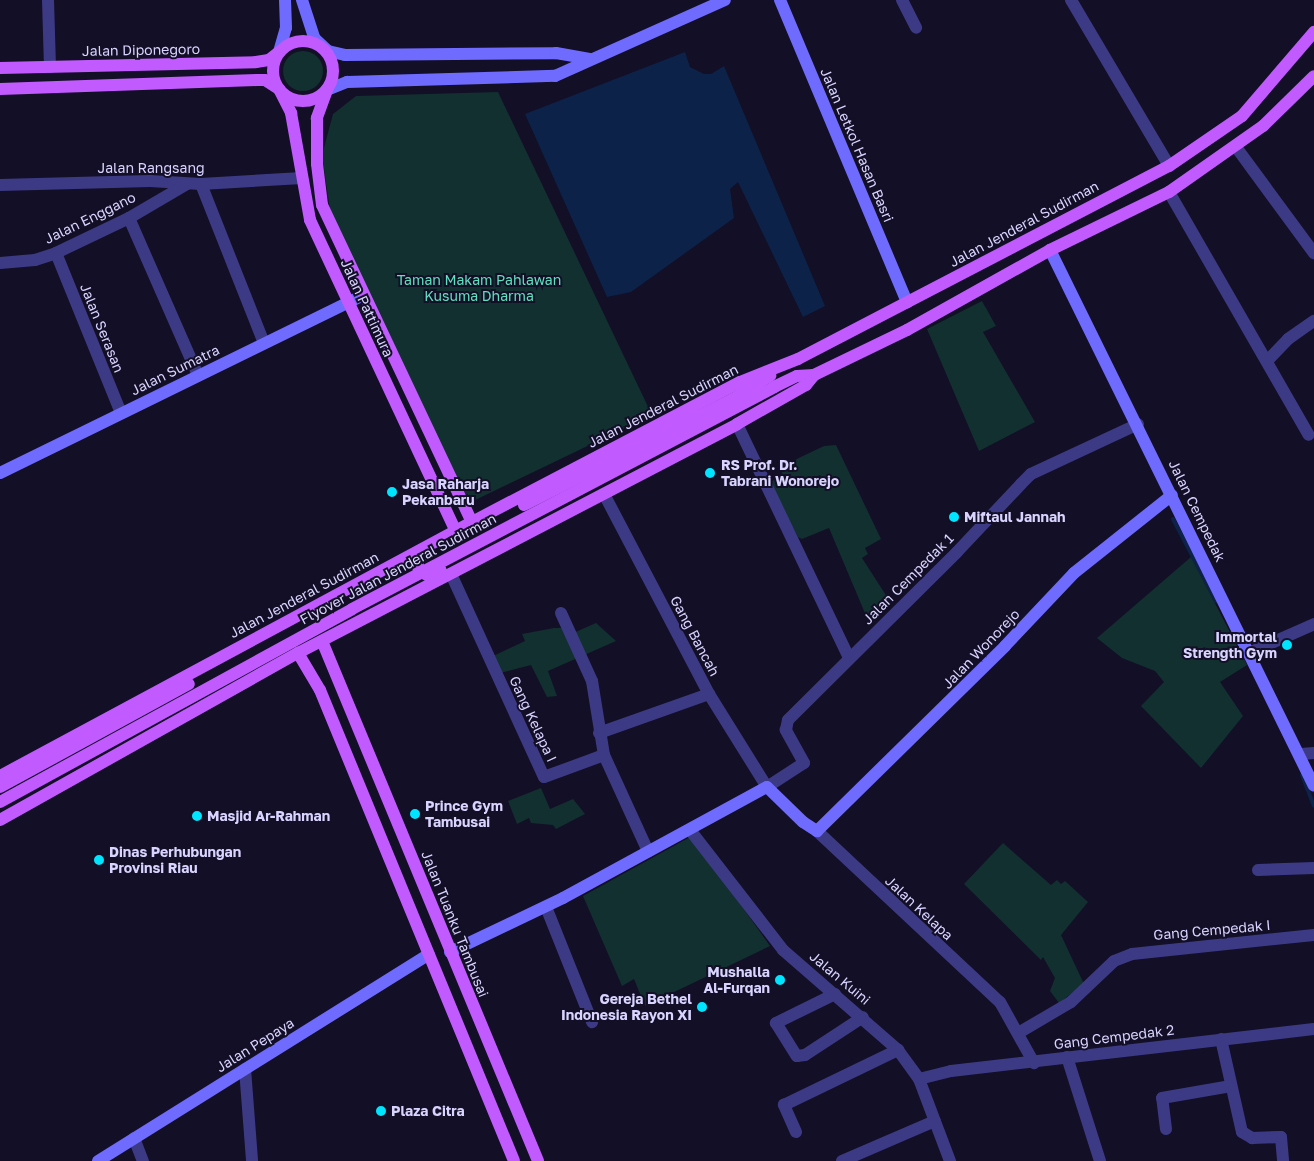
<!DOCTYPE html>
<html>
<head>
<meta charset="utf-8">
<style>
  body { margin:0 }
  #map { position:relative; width:1314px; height:1161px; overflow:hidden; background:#130f26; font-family:"Golos Text",sans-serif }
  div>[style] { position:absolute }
  .green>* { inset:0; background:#12302f }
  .round { border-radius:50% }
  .water>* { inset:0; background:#0c2248 }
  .stream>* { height:4px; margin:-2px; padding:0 2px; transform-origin:2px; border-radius:2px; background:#0c2248 }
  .street>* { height:12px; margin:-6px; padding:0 6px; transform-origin:6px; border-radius:6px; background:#3d3a85 }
  .secondary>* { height:12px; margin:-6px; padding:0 6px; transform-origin:6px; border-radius:6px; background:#6f6bff }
  .primary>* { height:12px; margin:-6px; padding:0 6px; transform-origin:6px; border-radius:6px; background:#c25bff }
  .primary>.ring { margin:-6px; padding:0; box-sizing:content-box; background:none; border:12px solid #c25bff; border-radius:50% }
  .dots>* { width:14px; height:14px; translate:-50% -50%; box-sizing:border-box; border:2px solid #130f26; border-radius:50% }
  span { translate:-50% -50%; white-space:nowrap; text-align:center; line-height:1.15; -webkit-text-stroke:4px #130f26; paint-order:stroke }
  .street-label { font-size:14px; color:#d9d4ff }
  .park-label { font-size:14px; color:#5fe0c0 }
  .poi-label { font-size:14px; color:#d9d4ff; font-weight:700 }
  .left { translate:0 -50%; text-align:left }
  .right { translate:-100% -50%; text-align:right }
</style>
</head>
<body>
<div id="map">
  <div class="green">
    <i class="round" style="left:283px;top:51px;width:40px;height:40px"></i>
    <i style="clip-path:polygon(498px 92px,652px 415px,469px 503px,330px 210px,322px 155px,333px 114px,356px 96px)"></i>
    <i style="clip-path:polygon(982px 301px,996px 326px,983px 332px,1035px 422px,979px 451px,927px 329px)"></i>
    <i style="clip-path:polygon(836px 445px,881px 539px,865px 548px,868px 554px,862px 558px,891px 603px,870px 625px,829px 528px,802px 539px,798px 537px,770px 482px,780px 477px,784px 465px,824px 446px)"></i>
    <i style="clip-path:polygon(1191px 557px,1247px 665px,1220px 682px,1243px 716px,1201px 768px,1141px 706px,1164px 682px,1155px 671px,1122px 658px,1097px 638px)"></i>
    <i style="clip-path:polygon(596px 623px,616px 641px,548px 671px,557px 696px,547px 697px,531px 665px,496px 674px,489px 658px,525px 641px,522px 634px,554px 628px,564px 628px,571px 634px)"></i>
    <i style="clip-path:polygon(541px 788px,550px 809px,573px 799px,585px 814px,556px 829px,553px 825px,531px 823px,529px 818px,517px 824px,508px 801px)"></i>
    <i style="clip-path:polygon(692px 836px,770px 946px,645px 1006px,634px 979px,622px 986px,583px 896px)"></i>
    <i style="clip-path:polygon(1003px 843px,1051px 885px,1057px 880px,1061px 884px,1065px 881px,1088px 902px,1061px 935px,1084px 984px,1059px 1003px,1050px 991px,1055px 978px,1043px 957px,1041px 960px,964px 884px)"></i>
  </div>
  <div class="water">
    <i style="clip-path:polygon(685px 52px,690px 67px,704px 74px,711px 74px,724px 66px,825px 306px,803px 317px,738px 182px,730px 189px,734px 218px,631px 292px,607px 297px,525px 114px)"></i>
  </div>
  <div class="stream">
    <i style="left:1173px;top:519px;width:93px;rotate:62.3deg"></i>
    <i style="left:1302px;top:775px;width:33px;rotate:69deg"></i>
  </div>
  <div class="street">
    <i style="left:48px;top:0;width:67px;rotate:88.3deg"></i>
    <i style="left:902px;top:0;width:31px;rotate:63deg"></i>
    <i style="left:1071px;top:0;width:193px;rotate:59.4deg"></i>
    <i style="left:1236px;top:147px;width:132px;rotate:53.7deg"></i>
    <i style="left:201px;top:184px;width:171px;rotate:68.4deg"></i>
    <i style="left:0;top:185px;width:150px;rotate:-1.5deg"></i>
    <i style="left:150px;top:181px;width:51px;rotate:3.4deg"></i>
    <i style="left:201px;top:184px;width:101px;rotate:-3.4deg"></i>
    <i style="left:1169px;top:192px;width:280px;rotate:60.1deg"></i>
    <i style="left:129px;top:218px;width:171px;rotate:66.3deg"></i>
    <i style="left:56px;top:253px;width:173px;rotate:67.9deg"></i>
    <i style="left:0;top:263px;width:35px;rotate:-5deg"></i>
    <i style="left:35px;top:260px;width:22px;rotate:-18deg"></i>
    <i style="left:56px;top:253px;width:81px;rotate:-25.6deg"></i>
    <i style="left:129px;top:218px;width:67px;rotate:-30.4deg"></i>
    <i style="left:1267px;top:361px;width:30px;rotate:-46deg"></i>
    <i style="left:1288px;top:339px;width:32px;rotate:-35deg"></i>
    <i style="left:737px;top:424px;width:259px;rotate:64.4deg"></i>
    <i style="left:604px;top:494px;width:226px;rotate:62.3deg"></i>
    <i style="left:709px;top:694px;width:110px;rotate:58.1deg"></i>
    <i style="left:767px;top:787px;width:44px;rotate:-33deg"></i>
    <i style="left:804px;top:763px;width:38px;rotate:-119deg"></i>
    <i style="left:786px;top:730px;width:10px;rotate:-79deg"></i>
    <i style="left:788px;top:720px;width:238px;rotate:-44.8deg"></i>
    <i style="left:957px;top:552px;width:93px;rotate:-46.7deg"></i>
    <i style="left:1021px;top:484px;width:14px;rotate:-45deg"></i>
    <i style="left:1031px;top:474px;width:118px;rotate:-25deg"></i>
    <i style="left:451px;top:574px;width:223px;rotate:65.4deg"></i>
    <i style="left:544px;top:777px;width:64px;rotate:-20.1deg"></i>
    <i style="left:561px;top:613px;width:75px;rotate:65.5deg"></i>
    <i style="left:592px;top:681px;width:75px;rotate:80.8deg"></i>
    <i style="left:604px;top:755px;width:106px;rotate:65.4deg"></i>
    <i style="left:1249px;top:653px;width:71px;rotate:-24deg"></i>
    <i style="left:599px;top:733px;width:117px;rotate:-19.5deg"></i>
    <i style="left:1301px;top:754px;width:13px;rotate:-4deg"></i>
    <i style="left:690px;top:830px;width:152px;rotate:52.2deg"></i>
    <i style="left:783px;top:950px;width:152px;rotate:41deg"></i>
    <i style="left:898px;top:1050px;width:36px;rotate:54deg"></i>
    <i style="left:919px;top:1079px;width:88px;rotate:69.3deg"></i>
    <i style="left:817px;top:831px;width:250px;rotate:43.1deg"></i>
    <i style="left:1000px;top:1002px;width:70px;rotate:60.9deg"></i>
    <i style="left:1258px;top:870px;width:56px;rotate:-2deg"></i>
    <i style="left:546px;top:907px;width:124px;rotate:68.2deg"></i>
    <i style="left:835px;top:994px;width:66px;rotate:153.8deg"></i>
    <i style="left:776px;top:1023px;width:39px;rotate:58deg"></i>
    <i style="left:797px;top:1056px;width:8px;rotate:-7deg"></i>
    <i style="left:805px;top:1055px;width:69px;rotate:-33.2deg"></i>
    <i style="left:1020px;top:1032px;width:59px;rotate:-30.5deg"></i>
    <i style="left:1071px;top:1002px;width:59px;rotate:-43.6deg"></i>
    <i style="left:1114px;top:961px;width:19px;rotate:-21deg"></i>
    <i style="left:1132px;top:954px;width:183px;rotate:-6deg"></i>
    <i style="left:1221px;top:1039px;width:95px;rotate:77.3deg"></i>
    <i style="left:1242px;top:1132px;width:12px;rotate:31deg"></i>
    <i style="left:1252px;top:1138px;width:29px;rotate:-2deg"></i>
    <i style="left:1281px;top:1137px;width:24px;rotate:85deg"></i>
    <i style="left:1067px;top:1057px;width:109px;rotate:72.4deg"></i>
    <i style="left:245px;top:1069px;width:92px;rotate:85.6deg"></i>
    <i style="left:919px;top:1079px;width:33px;rotate:-14deg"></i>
    <i style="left:951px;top:1071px;width:365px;rotate:-6.6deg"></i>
    <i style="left:1166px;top:1129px;width:31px;rotate:-97deg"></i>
    <i style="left:1162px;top:1098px;width:70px;rotate:-9.9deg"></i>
    <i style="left:796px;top:1132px;width:30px;rotate:-114deg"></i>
    <i style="left:784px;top:1105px;width:127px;rotate:-25.8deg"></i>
    <i style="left:134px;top:1138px;width:25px;rotate:69deg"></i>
    <i style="left:842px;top:1161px;width:101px;rotate:-23.3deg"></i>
  </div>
  <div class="secondary">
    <i style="left:302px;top:0;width:40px;rotate:72deg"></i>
    <i style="left:314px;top:38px;width:19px;rotate:43deg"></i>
    <i style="left:328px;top:51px;width:17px;rotate:13deg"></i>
    <i style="left:345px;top:55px;width:211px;rotate:-0.5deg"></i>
    <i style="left:556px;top:53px;width:34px;rotate:10deg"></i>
    <i style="left:780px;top:0;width:328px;rotate:67.2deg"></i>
    <i style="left:279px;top:52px;width:25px;rotate:-74deg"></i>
    <i style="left:286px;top:28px;width:28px;rotate:-92deg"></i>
    <i style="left:327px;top:90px;width:22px;rotate:-22deg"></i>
    <i style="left:347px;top:82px;width:208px;rotate:-1.7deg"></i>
    <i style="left:555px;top:76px;width:186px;rotate:-24.1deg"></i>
    <i style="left:1050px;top:250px;width:597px;rotate:63.78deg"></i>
    <i style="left:0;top:473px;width:405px;rotate:-26.1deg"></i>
    <i style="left:450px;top:952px;width:125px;rotate:-25.5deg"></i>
    <i style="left:563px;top:898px;width:232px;rotate:-28.6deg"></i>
    <i style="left:767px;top:787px;width:50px;rotate:44.2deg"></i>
    <i style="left:803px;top:822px;width:17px;rotate:33deg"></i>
    <i style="left:817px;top:831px;width:264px;rotate:-44.5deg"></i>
    <i style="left:1005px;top:646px;width:100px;rotate:-46.6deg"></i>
    <i style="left:1074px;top:573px;width:125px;rotate:-38.5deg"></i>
    <i style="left:98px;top:1161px;width:390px;rotate:-32deg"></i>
  </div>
  <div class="primary">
    <i class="ring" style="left:273px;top:41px;width:48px;height:48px"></i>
    <i style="left:0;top:68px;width:256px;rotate:-1.3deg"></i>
    <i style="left:256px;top:62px;width:13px;rotate:-9deg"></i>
    <i style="left:269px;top:60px;width:13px;rotate:-39deg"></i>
    <i style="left:0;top:89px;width:257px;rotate:-2deg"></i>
    <i style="left:257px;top:80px;width:8px"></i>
    <i style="left:265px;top:80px;width:17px;rotate:33deg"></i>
    <i style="left:279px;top:89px;width:27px;rotate:63deg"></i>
    <i style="left:291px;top:113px;width:109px;rotate:79.9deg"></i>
    <i style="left:310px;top:220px;width:344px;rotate:64.9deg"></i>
    <i style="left:456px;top:531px;width:7px;rotate:135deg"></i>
    <i style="left:327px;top:90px;width:30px;rotate:110deg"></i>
    <i style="left:317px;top:118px;width:46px;rotate:90deg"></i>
    <i style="left:317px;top:164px;width:41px;rotate:83deg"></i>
    <i style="left:322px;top:205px;width:351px;rotate:64.7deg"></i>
    <i style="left:524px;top:505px;width:234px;rotate:-26.9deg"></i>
    <i style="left:733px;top:399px;width:44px;rotate:-31.9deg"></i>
    <i style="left:429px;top:550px;width:16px;rotate:140deg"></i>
    <i style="left:417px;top:560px;width:11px;rotate:80deg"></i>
    <i style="left:419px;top:571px;width:11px;rotate:27deg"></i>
    <i style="left:429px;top:576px;width:13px;rotate:-27deg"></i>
    <i style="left:322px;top:641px;width:563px;rotate:67.44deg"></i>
    <i style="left:298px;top:653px;width:43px;rotate:59.3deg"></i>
    <i style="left:320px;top:690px;width:509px;rotate:67.61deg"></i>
    <i style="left:0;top:776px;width:536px;rotate:-28.29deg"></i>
    <i style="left:472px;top:522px;width:302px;rotate:-27.6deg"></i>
    <i style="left:740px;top:382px;width:62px;rotate:-21.6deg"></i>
    <i style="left:798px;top:359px;width:418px;rotate:-27.5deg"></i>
    <i style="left:1169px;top:166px;width:88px;rotate:-34.4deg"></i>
    <i style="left:1242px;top:116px;width:111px;rotate:-49.4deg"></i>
    <i style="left:0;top:787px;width:215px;rotate:-28.6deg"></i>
    <i style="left:0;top:802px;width:401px;rotate:-28.7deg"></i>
    <i style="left:352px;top:609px;width:477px;rotate:-27.7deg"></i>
    <i style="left:774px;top:387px;width:25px;rotate:-26deg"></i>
    <i style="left:797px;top:376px;width:17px;rotate:-3deg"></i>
    <i style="left:0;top:820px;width:342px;rotate:-29.3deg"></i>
    <i style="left:298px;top:653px;width:495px;rotate:-27.5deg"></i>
    <i style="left:737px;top:424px;width:79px;rotate:-29.5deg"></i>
    <i style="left:806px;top:385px;width:13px;rotate:-51deg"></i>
    <i style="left:814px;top:375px;width:103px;rotate:-25.8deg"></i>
    <i style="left:907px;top:330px;width:164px;rotate:-29.2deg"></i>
    <i style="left:1050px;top:250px;width:132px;rotate:-26deg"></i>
    <i style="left:1169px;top:192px;width:115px;rotate:-35.1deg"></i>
    <i style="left:1263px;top:126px;width:71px;rotate:-44.4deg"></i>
  </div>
  <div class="dots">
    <i style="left:710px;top:473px;background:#00e5ff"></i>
    <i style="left:392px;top:492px;background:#00e5ff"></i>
    <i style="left:954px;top:517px;background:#00e5ff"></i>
    <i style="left:1287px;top:645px;background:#00e5ff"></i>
    <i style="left:415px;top:814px;background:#00e5ff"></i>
    <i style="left:197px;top:816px;background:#00e5ff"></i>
    <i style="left:99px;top:860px;background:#00e5ff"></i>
    <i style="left:780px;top:980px;background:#00e5ff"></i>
    <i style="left:702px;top:1007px;background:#00e5ff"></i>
    <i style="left:381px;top:1111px;background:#00e5ff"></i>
  </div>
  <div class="street-label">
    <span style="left:141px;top:50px;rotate:-1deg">Jalan Diponegoro</span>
    <span style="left:857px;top:145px;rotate:67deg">Jalan Letkol Hasan Basri</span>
    <span style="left:151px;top:168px">Jalan Rangsang</span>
    <span style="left:90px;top:218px;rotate:-26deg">Jalan Enggano</span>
    <span style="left:1024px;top:224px;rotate:-28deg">Jalan Jenderal Sudirman</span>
    <span style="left:367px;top:308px;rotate:65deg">Jalan Pattimura</span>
    <span style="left:102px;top:328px;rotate:68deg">Jalan Serasan</span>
    <span style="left:175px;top:370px;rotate:-26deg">Jalan Sumatra</span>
    <span style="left:663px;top:406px;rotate:-27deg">Jalan Jenderal Sudirman</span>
    <span style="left:1197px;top:511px;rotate:64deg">Jalan Cempedak</span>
    <span style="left:398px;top:569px;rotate:-28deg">Flyover Jalan Jenderal Sudirman</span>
    <span style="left:908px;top:579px;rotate:-45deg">Jalan Cempedak 1</span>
    <span style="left:304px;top:595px;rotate:-28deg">Jalan Jenderal Sudirman</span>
    <span style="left:695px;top:636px;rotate:62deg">Gang Bancah</span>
    <span style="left:981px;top:649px;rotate:-46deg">Jalan Wonorejo</span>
    <span style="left:533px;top:719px;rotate:65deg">Gang Kelapa I</span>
    <span style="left:919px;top:908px;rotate:43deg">Jalan Kelapa</span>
    <span style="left:455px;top:924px;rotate:68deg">Jalan Tuanku Tambusai</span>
    <span style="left:1212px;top:930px;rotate:-5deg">Gang Cempedak I</span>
    <span style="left:840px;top:978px;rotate:40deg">Jalan Kuini</span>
    <span style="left:1114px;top:1037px;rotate:-7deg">Gang Cempedak 2</span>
    <span style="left:255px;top:1045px;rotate:-32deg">Jalan Pepaya</span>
  </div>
  <div class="park-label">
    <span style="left:479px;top:288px">Taman Makam Pahlawan<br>Kusuma Dharma</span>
  </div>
  <div class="poi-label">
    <span class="left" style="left:721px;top:473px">RS Prof. Dr.<br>Tabrani Wonorejo</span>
    <span class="left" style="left:402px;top:492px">Jasa Raharja<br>Pekanbaru</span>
    <span class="left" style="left:964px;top:517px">Miftaul Jannah</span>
    <span class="right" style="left:1277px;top:645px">Immortal<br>Strength Gym</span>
    <span class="left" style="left:425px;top:814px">Prince Gym<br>Tambusai</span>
    <span class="left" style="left:207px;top:816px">Masjid Ar-Rahman</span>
    <span class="left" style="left:109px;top:860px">Dinas Perhubungan<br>Provinsi Riau</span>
    <span class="right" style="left:770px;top:980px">Mushalla<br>Al-Furqan</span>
    <span class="right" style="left:692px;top:1007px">Gereja Bethel<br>Indonesia Rayon XI</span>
    <span class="left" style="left:391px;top:1111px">Plaza Citra</span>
  </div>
</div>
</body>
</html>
